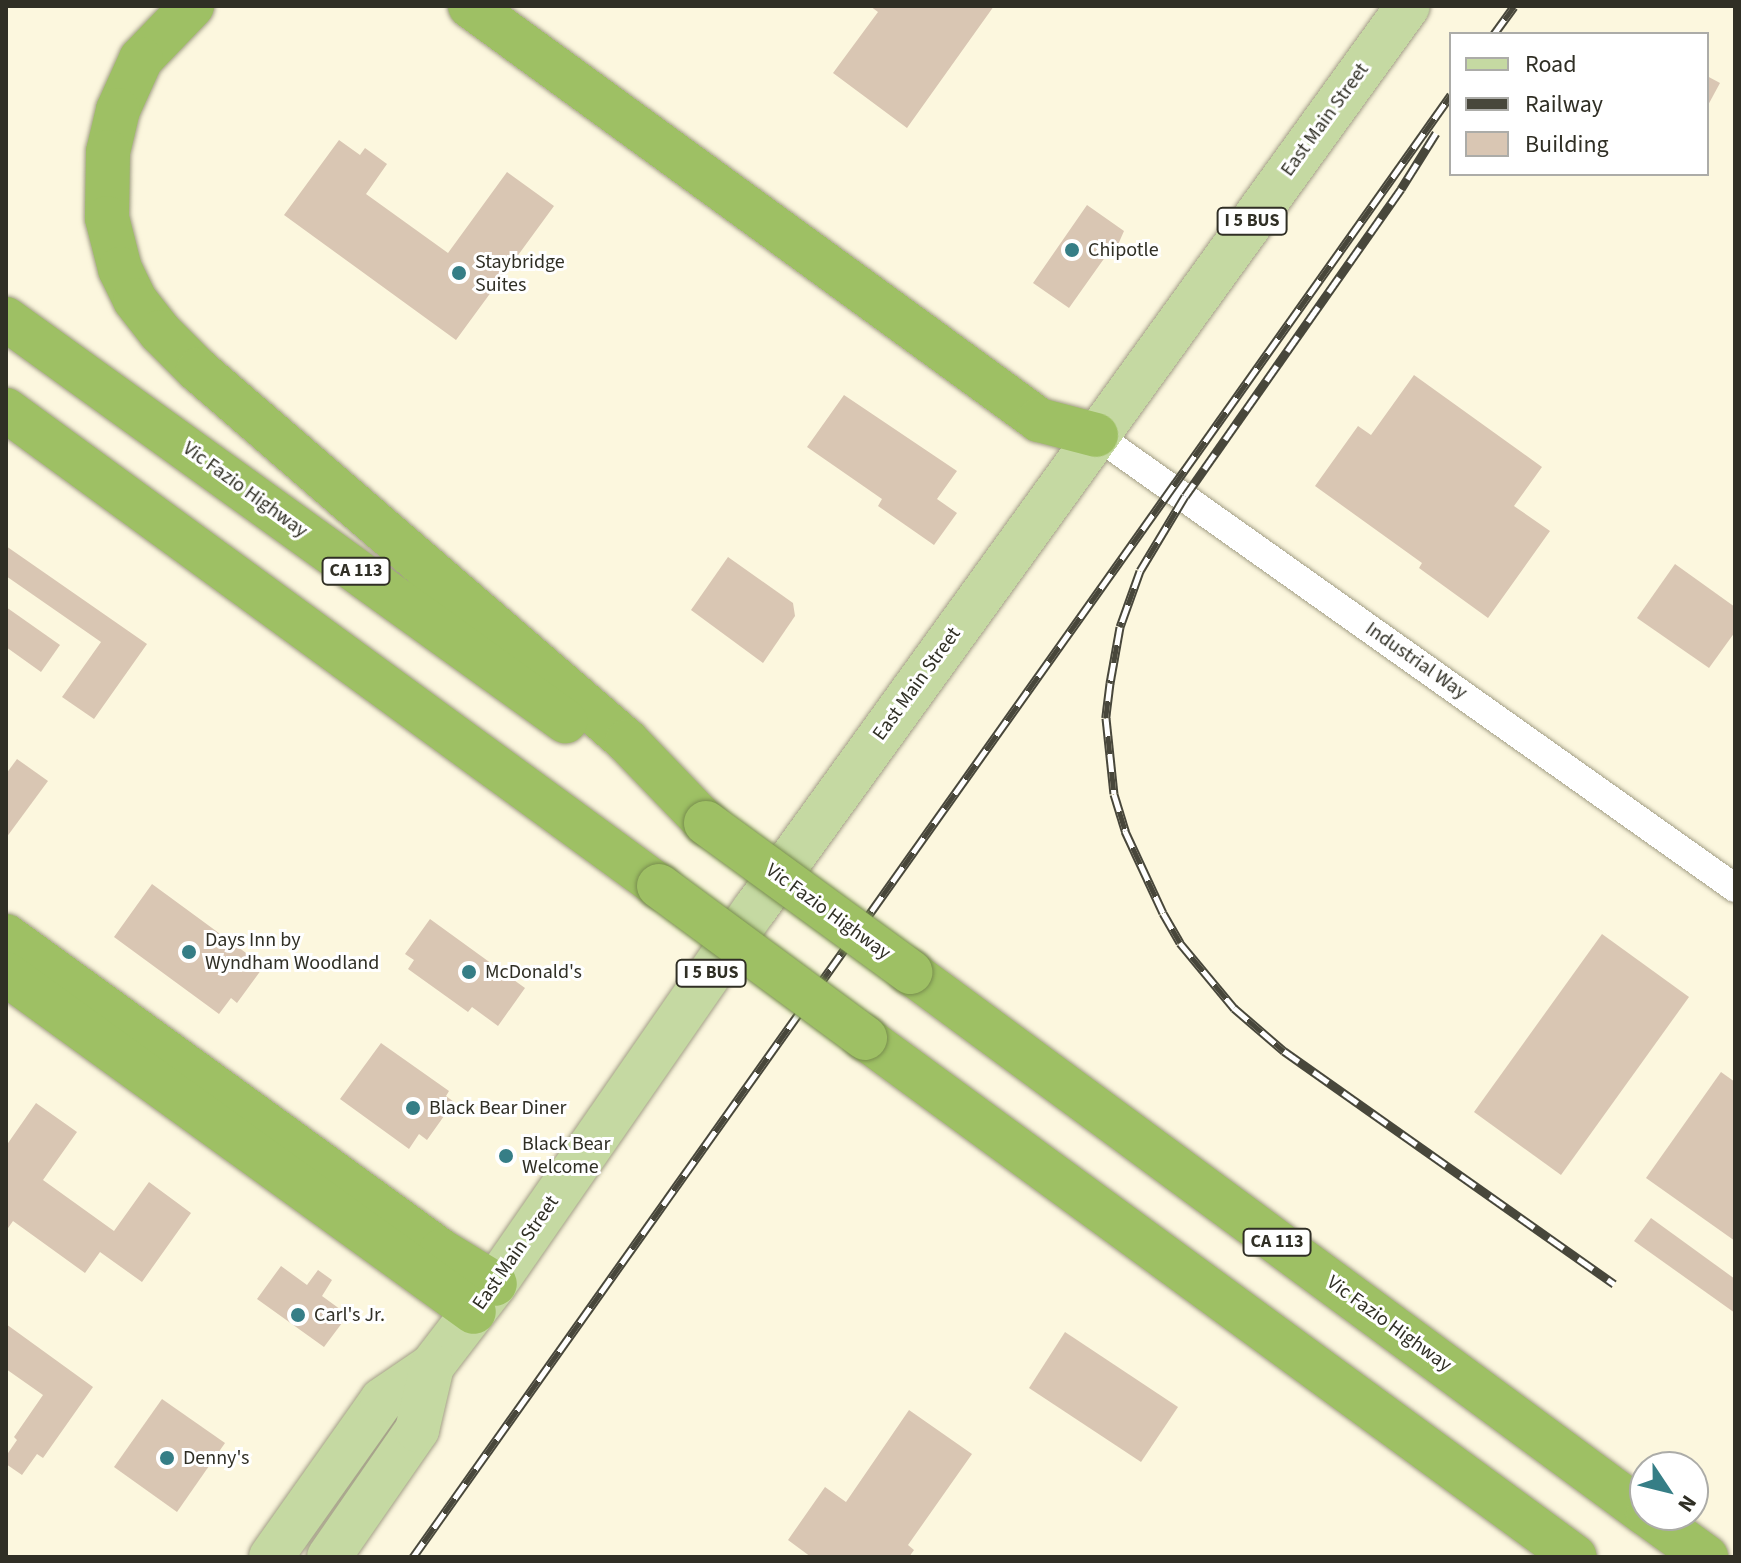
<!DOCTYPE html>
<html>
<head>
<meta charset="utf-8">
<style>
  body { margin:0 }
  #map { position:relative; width:1741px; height:1563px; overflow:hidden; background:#fcf7de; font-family:"Source Sans 3",sans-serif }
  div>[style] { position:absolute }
  .building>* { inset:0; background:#d9c6b3 }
  .roads { filter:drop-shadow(0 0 2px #a39f87) drop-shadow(0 0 2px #a39f87) }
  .street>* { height:28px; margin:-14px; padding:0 14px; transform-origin:14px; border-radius:14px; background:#fff }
  .primary>* { height:44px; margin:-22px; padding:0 22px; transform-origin:22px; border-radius:22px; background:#c5d9a2 }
  .highway>* { height:44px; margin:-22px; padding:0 22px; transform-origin:22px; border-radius:22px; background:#9ec064 }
  .rail>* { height:9px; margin-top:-4.5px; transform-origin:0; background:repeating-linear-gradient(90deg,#fff 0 18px,#48473b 0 36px); box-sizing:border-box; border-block:2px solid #48473b }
  .bridges { filter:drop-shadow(0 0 2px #788d4e) drop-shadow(0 0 2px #788d4e) }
  .highway-bridge>* { height:44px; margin:-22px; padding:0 22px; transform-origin:22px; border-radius:22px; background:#9ec064 }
  .dots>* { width:22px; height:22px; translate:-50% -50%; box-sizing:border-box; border:4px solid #fff; border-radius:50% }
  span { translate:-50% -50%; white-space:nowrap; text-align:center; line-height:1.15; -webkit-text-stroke:6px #fff; paint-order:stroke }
  .shield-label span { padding:2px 6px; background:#fff; border:2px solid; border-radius:6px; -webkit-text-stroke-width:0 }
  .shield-label { font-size:18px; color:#302f25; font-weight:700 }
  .street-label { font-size:20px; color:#302f25 }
  .poi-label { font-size:20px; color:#302f25 }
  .left { translate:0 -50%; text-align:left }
  .frame { position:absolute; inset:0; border:8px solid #302f25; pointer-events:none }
  .legend { position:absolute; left:1449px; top:32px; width:260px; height:144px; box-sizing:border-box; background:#fff; border:2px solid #acaca8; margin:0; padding:10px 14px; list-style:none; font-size:24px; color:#302f25 }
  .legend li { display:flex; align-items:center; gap:16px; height:40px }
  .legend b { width:40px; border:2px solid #acaca8 }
  .north { position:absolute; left:1629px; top:1451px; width:80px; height:80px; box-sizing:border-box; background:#fff; border:2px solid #acaca8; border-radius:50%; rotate:125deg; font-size:22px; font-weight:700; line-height:32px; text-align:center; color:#302f25 }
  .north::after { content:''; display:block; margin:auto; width:28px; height:36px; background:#367e86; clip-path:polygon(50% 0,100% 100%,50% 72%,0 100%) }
</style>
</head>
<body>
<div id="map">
  <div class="building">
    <i style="clip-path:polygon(870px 6px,994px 6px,907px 128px,833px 73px,878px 12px)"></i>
    <i style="clip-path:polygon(1707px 76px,1720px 83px,1707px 107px)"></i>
    <i style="clip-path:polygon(339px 140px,360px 155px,365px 148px,387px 164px,366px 194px,448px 253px,507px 172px,554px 206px,456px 340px,284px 215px)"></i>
    <i style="clip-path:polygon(1087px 205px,1124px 231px,1113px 256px,1108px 253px,1069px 308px,1033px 283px)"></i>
    <i style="clip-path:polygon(1414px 375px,1542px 467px,1514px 506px,1550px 531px,1488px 618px,1419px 568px,1422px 563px,1315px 486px,1358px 426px,1371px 435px)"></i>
    <i style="clip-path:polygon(844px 395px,957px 471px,937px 499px,957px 513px,934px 545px,878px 506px,882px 499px,807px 447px)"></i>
    <i style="clip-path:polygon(6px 546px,147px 644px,94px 719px,62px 697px,101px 642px,6px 576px)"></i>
    <i style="clip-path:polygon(728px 557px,793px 603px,795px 616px,763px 663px,691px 610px)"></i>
    <i style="clip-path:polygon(1675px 564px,1735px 607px,1735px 632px,1709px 668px,1637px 618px)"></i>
    <i style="clip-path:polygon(6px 607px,60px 645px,41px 672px,6px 647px)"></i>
    <i style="clip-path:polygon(17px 759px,48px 781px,6px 838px,6px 774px)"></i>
    <i style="clip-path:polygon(152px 884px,264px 966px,237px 1003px,231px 998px,219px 1014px,114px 937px)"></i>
    <i style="clip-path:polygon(430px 919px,525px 988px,498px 1026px,472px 1007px,468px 1012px,408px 969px,414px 960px,405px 954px)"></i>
    <i style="clip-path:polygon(1602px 934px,1689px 997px,1561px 1175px,1474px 1112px)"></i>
    <i style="clip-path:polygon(381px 1043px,449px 1091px,446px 1096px,454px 1102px,427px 1140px,419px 1134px,409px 1149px,340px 1099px)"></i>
    <i style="clip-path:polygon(1721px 1072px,1735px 1082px,1735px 1241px,1646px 1178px)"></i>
    <i style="clip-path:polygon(36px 1103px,77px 1132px,43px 1180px,114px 1231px,149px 1182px,191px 1213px,142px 1282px,100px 1252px,85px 1273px,13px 1221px,6px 1231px,6px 1146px)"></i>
    <i style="clip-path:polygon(1651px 1218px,1735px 1279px,1735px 1313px,1634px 1241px)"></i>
    <i style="clip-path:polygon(281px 1266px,307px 1285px,318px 1270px,332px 1280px,322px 1296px,348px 1315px,324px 1347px,257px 1299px)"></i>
    <i style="clip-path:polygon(6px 1324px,93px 1387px,43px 1458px,37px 1454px,22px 1475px,6px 1464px,6px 1456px,17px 1440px,14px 1437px,43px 1395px,6px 1369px)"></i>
    <i style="clip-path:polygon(1065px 1332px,1178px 1407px,1141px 1462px,1029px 1388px)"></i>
    <i style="clip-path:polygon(162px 1399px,225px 1443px,177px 1512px,114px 1467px)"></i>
    <i style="clip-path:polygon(909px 1410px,972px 1454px,908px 1545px,914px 1550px,909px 1557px,811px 1557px,788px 1540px,825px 1487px,846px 1502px)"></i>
  </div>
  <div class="roads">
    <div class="street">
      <i style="left:1096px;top:435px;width:783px;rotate:35.33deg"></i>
    </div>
    <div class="primary">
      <i style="left:271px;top:1557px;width:192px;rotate:-54.7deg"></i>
      <i style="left:382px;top:1400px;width:60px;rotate:-34.2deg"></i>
      <i style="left:432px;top:1366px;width:103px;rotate:-52.5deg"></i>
      <i style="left:495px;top:1284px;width:456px;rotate:-55.3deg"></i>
      <i style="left:755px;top:909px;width:1114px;rotate:-54.13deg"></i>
      <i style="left:329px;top:1557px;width:155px;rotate:-55.3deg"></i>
      <i style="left:417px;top:1430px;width:66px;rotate:-76.8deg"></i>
    </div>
    <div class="highway">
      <i style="left:192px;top:6px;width:74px;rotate:133.9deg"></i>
      <i style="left:141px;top:59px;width:56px;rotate:114.3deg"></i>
      <i style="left:118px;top:110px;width:43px;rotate:103.4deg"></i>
      <i style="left:108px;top:152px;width:66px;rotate:90.9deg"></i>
      <i style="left:107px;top:218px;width:53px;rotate:75.7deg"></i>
      <i style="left:120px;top:269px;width:34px;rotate:64deg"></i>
      <i style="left:135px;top:300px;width:41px;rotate:52deg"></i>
      <i style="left:160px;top:332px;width:54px;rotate:45deg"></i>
      <i style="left:198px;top:370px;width:567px;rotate:40.85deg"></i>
      <i style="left:627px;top:741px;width:114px;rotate:46.1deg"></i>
      <i style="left:470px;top:6px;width:704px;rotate:36.04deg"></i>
      <i style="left:1039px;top:420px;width:59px;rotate:14.7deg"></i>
      <i style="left:6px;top:319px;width:689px;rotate:35.72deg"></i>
      <i style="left:6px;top:410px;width:808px;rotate:36.09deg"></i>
      <i style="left:6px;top:936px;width:537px;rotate:35.91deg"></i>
      <i style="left:441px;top:1251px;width:63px;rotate:31.4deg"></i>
      <i style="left:910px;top:972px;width:913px;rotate:36.36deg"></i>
      <i style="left:6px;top:974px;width:577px;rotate:35.84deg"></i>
      <i style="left:865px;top:1038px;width:879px;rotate:36.17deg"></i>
      <i style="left:1648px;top:1515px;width:72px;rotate:35.9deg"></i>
    </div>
  </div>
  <div class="rail">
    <i style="left:1494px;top:34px;width:34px;rotate:-54deg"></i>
    <i style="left:1436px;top:133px;width:66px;rotate:122deg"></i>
    <i style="left:1401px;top:189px;width:375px;rotate:125.1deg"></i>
    <i style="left:1185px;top:496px;width:87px;rotate:121deg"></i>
    <i style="left:1140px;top:571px;width:59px;rotate:109.7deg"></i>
    <i style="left:1120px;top:627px;width:57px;rotate:100.1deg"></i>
    <i style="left:1110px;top:683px;width:35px;rotate:97deg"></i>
    <i style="left:1106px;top:718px;width:76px;rotate:84deg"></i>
    <i style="left:1114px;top:794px;width:39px;rotate:73deg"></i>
    <i style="left:1125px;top:831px;width:90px;rotate:65.1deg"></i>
    <i style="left:1163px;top:913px;width:34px;rotate:60deg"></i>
    <i style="left:1180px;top:943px;width:85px;rotate:50.3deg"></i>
    <i style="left:1234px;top:1008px;width:66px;rotate:40.7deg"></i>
    <i style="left:1284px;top:1051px;width:404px;rotate:35.2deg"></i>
    <i style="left:413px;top:1557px;width:1793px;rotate:-54.63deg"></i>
  </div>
  <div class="bridges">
    <div class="highway-bridge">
      <i style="left:706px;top:823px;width:253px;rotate:36.1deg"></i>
      <i style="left:659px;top:886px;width:256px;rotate:36.4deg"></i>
    </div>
  </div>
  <div class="dots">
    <i style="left:1072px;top:250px;background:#367e86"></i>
    <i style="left:459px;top:273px;background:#367e86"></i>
    <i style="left:189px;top:952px;background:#367e86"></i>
    <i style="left:469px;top:972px;background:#367e86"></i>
    <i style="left:413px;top:1108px;background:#367e86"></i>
    <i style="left:506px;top:1156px;background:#367e86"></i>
    <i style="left:298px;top:1315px;background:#367e86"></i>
    <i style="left:167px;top:1458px;background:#367e86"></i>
  </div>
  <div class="shield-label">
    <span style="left:1252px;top:221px">I 5 BUS</span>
    <span style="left:356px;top:571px">CA 113</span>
    <span style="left:711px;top:973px">I 5 BUS</span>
    <span style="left:1277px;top:1242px">CA 113</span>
  </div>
  <div class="street-label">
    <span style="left:1325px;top:120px;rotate:-54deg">East Main Street</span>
    <span style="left:245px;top:490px;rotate:36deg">Vic Fazio Highway</span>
    <span style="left:1416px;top:661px;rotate:35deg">Industrial Way</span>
    <span style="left:917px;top:684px;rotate:-54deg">East Main Street</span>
    <span style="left:828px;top:912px;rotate:36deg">Vic Fazio Highway</span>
    <span style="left:516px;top:1253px;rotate:-55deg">East Main Street</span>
    <span style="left:1389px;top:1324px;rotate:36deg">Vic Fazio Highway</span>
  </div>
  <div class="poi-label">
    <span class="left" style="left:1088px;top:250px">Chipotle</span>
    <span class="left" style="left:475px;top:274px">Staybridge<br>Suites</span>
    <span class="left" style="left:205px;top:952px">Days Inn by<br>Wyndham Woodland</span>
    <span class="left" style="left:485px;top:972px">McDonald's</span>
    <span class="left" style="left:429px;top:1108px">Black Bear Diner</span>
    <span class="left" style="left:522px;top:1156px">Black Bear<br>Welcome</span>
    <span class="left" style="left:314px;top:1315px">Carl's Jr.</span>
    <span class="left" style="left:183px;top:1458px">Denny's</span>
  </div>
  <div class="frame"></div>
  <ul class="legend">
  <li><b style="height:10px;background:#c5d9a2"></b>Road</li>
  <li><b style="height:10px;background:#48473b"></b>Railway</li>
  <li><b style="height:22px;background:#d9c6b3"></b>Building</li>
  </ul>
  <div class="north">N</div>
</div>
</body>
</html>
